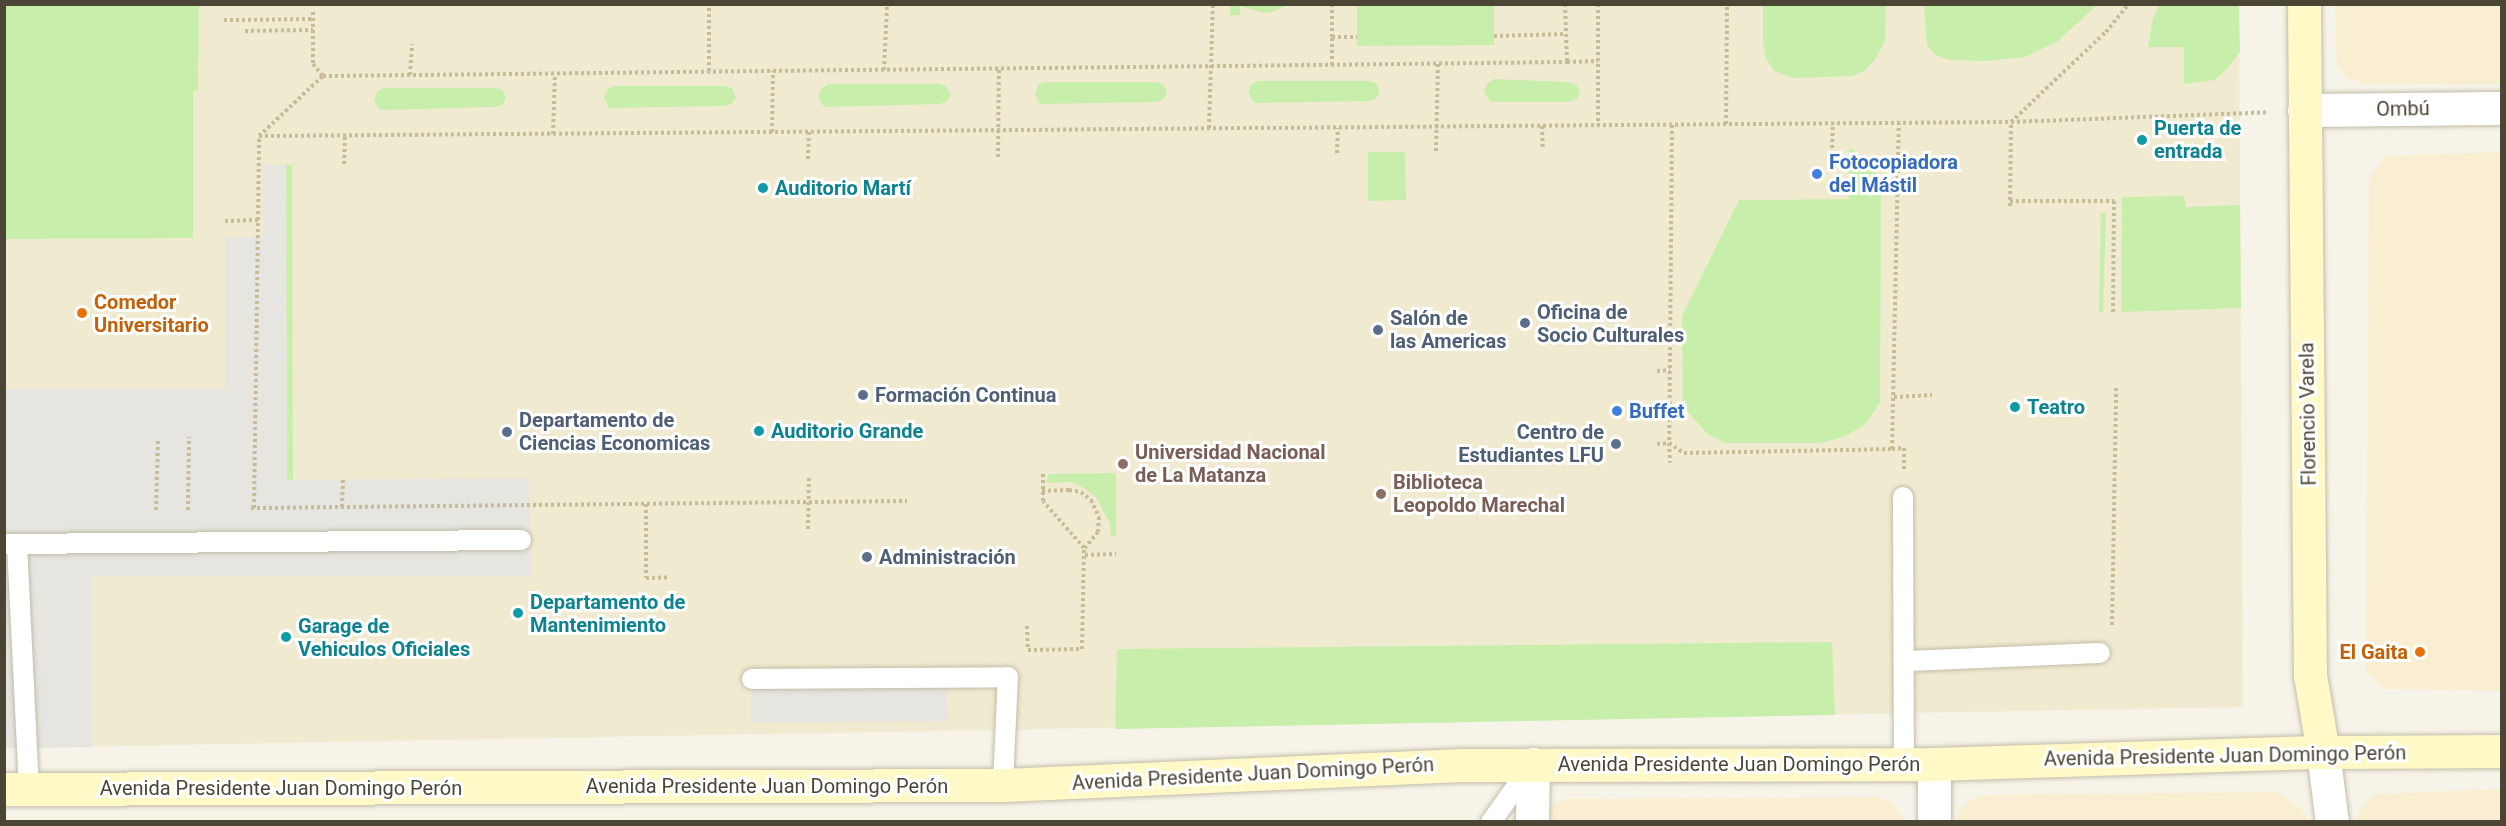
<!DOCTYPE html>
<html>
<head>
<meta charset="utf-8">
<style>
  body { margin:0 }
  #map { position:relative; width:2506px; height:826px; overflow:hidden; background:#f6f3e8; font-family:Roboto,sans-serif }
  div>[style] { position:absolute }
  .commercial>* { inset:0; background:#f9eed1 }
  .education>* { inset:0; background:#f0ebd0 }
  .green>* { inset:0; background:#c8eeac }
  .parking>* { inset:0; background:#e6e5e0 }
  .path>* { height:4px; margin-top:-2px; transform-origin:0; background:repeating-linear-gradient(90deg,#c6bc98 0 3px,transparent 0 6px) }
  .roads { filter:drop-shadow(0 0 2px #c2bda9) drop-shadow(0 0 2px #c2bda9) }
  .lane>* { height:20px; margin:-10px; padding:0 10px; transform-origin:10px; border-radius:10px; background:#fff }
  .street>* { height:33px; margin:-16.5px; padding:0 16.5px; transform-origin:16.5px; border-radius:16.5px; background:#fff }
  .secondary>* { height:33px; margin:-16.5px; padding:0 16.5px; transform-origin:16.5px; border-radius:16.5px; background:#fff9c8 }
  .dots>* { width:16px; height:16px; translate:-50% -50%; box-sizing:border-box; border:3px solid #fff; border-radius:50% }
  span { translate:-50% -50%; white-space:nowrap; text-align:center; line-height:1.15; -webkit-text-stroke:6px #fff; paint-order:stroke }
  .street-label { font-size:20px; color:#4a4535 }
  .culture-label { font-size:20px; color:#0d838f; font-weight:700 }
  .left { translate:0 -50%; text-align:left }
  .shop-label { font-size:20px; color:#366cbe; font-weight:700 }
  .food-label { font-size:20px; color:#c56008; font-weight:700 }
  .right { translate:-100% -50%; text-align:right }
  .service-label { font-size:20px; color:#4e5e75; font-weight:700 }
  .education-label { font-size:20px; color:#785e54; font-weight:700 }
  .frame { position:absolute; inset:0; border:6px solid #4a4535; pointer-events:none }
</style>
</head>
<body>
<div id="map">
  <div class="commercial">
    <i style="clip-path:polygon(2335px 5px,2501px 5px,2501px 84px,2365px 84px,2346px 78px,2337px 67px)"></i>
    <i style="clip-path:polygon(2501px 152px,2501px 691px,2383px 689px,2366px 671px,2369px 177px,2387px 156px)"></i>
    <i style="clip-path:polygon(2501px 789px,2501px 821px,2354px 821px,2366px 802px,2376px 794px)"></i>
    <i style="clip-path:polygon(2278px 792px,2301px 809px,2308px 821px,1956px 821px,1959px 810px,1970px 800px,1986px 795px)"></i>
    <i style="clip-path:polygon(1877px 797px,1891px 802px,1905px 821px,1541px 822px,1545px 811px,1554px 803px,1568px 799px)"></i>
  </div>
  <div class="education">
    <i style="clip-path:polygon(5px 5px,2239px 5px,2243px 707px,5px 748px)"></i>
  </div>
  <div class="green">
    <i style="clip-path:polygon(4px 5px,199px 5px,198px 90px,193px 91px,193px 238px,5px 239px)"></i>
    <i style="clip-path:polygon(1230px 5px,1230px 4px,1287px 5px,1273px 12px,1264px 13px,1240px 6px,1240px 15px,1230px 15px)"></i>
    <i style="clip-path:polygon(1357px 5px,1494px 5px,1494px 45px,1357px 46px)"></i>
    <i style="clip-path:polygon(1763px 5px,1886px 5px,1885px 41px,1875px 60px,1864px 71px,1852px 76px,1793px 78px,1774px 71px,1766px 58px,1763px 43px)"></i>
    <i style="clip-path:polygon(1924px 5px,1924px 4px,2097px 5px,2058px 41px,2025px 57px,1986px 61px,1949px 60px,1936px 55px,1927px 45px)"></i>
    <i style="clip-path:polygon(2159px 5px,2239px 5px,2240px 52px,2227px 69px,2215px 80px,2184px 84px,2184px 47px,2148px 47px,2153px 18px)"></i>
    <i style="clip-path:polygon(1494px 79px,1568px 82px,1576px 84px,1580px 93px,1576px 100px,1568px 102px,1490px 102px,1484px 91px,1487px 84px)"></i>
    <i style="clip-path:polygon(1257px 81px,1368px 81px,1376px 83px,1380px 91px,1376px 99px,1368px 101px,1254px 103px,1248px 92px,1251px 85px)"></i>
    <i style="clip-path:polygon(1044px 82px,1155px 82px,1163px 84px,1167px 93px,1163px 100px,1155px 102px,1040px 104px,1035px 94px,1038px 85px)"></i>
    <i style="clip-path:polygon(828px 84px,939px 84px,946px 86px,951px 95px,946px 102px,939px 104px,824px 107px,818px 96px,821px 89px)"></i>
    <i style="clip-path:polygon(613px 86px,724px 86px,732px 88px,736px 97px,732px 104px,724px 106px,609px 108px,604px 97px,607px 90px)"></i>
    <i style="clip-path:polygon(383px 88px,495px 88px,502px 90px,506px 98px,502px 105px,494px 107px,380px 110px,374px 100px,377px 92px)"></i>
    <i style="clip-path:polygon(1849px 148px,1862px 155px,1876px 171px,1881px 196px,1880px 402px,1866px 424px,1844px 437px,1820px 443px,1726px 443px,1707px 434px,1683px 406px,1682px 316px,1739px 200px,1849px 199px)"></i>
    <i style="clip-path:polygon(1368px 152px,1405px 152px,1406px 200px,1368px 201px)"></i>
    <i style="clip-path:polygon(286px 165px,292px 165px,293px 480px,287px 480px)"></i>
    <i style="clip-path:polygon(2184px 196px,2186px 207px,2240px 205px,2241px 308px,2121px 312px,2122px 197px)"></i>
    <i style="clip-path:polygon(2101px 213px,2106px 213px,2103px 312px,2099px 313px)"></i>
    <i style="clip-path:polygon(1116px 473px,1116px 536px,1111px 536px,1110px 524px,1096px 497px,1084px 488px,1072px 482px,1047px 483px,1048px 474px)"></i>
    <i style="clip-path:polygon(1832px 642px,1835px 715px,1115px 729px,1117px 649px)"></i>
  </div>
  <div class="parking">
    <i style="clip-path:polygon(263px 165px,286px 165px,287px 480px,529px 478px,532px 576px,92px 576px,92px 747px,5px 748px,5px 389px,225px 389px,225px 237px,263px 237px)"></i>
    <i style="clip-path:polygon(946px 683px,948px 721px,751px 723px,751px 685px)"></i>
  </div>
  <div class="path">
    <i style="left:1565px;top:4px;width:58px;rotate:88deg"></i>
    <i style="left:1567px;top:62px;width:31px;rotate:-2deg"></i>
    <i style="left:1598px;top:4px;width:121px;rotate:90deg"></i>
    <i style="left:709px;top:8px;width:64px;rotate:90deg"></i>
    <i style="left:313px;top:12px;width:52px;rotate:90deg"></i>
    <i style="left:313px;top:64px;width:16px;rotate:50deg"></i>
    <i style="left:224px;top:20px;width:89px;rotate:-0.6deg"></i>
    <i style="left:245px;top:31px;width:68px;rotate:-0.8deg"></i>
    <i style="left:1494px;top:36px;width:72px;rotate:-1.6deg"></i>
    <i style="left:1332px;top:37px;width:33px;rotate:-90deg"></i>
    <i style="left:1332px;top:65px;width:28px;rotate:-90deg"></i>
    <i style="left:1332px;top:37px;width:25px"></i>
    <i style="left:884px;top:70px;width:64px;rotate:-87.3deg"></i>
    <i style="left:410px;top:75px;width:31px;rotate:-86deg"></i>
    <i style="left:1726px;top:124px;width:120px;rotate:-89.5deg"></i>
    <i style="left:1672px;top:125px;width:318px;rotate:90.5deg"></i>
    <i style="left:1669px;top:443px;width:18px;rotate:34deg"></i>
    <i style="left:1684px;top:453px;width:208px;rotate:-1.1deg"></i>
    <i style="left:1892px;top:449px;width:326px;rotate:-88.8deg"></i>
    <i style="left:1542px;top:126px;width:24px;rotate:88deg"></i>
    <i style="left:1209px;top:128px;width:124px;rotate:-88.2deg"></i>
    <i style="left:772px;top:132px;width:61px;rotate:-89.1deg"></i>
    <i style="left:553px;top:134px;width:60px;rotate:-88.1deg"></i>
    <i style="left:259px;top:136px;width:88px;rotate:-43.2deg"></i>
    <i style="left:323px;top:76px;width:1244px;rotate:-0.64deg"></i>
    <i style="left:1832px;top:148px;width:25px;rotate:-88deg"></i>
    <i style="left:1436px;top:151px;width:87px;rotate:-88.7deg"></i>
    <i style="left:1337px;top:153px;width:25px;rotate:-88deg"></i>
    <i style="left:998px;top:157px;width:89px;rotate:-89.4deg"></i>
    <i style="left:808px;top:159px;width:27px;rotate:-88deg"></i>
    <i style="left:344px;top:164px;width:28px;rotate:-88deg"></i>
    <i style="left:2010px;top:201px;width:104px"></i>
    <i style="left:2114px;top:201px;width:111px;rotate:90.5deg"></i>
    <i style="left:2010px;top:206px;width:84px;rotate:-89.3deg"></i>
    <i style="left:2011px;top:122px;width:131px;rotate:-43.5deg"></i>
    <i style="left:2106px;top:32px;width:36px;rotate:-51deg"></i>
    <i style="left:225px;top:221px;width:34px;rotate:-2deg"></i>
    <i style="left:1657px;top:371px;width:13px;rotate:-4deg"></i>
    <i style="left:1894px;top:397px;width:38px;rotate:-3deg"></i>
    <i style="left:1657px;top:406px;width:13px;rotate:-9deg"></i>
    <i style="left:1657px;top:444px;width:12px;rotate:-5deg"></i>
    <i style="left:1669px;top:443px;width:20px;rotate:87deg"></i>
    <i style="left:1892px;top:449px;width:12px;rotate:-5deg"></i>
    <i style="left:1904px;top:448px;width:21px;rotate:90deg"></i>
    <i style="left:1042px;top:491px;width:27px;rotate:-2deg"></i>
    <i style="left:1069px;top:490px;width:12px;rotate:9deg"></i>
    <i style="left:1081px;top:492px;width:13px;rotate:39deg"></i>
    <i style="left:1091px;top:500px;width:19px;rotate:65deg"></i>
    <i style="left:1099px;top:517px;width:15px;rotate:94deg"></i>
    <i style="left:1098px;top:532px;width:21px;rotate:129deg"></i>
    <i style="left:646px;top:504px;width:74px;rotate:90deg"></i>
    <i style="left:646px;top:578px;width:24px;rotate:-2deg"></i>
    <i style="left:342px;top:507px;width:27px;rotate:-88deg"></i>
    <i style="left:251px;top:508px;width:656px;rotate:-0.61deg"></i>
    <i style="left:254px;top:508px;width:372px;rotate:-89.2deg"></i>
    <i style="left:259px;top:136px;width:1752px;rotate:-0.46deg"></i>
    <i style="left:2011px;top:122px;width:257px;rotate:-2.2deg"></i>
    <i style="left:156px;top:510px;width:72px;rotate:-88.4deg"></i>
    <i style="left:188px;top:510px;width:73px;rotate:-89.2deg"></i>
    <i style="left:808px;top:529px;width:54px;rotate:-88.9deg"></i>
    <i style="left:1085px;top:555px;width:31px;rotate:-2deg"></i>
    <i style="left:2112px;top:625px;width:238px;rotate:-89deg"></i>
    <i style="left:1027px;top:626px;width:24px;rotate:88deg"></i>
    <i style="left:1028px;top:650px;width:54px;rotate:-1.1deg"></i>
    <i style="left:1082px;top:649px;width:101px;rotate:-88.9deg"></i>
    <i style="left:1084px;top:548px;width:62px;rotate:-131.1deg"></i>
    <i style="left:1043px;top:501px;width:27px;rotate:-90deg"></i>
  </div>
  <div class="roads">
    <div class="lane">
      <i style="left:1903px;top:497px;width:267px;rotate:89.8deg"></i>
      <i style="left:4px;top:544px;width:517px;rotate:-0.44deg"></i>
      <i style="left:17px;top:544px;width:245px;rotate:87.2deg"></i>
      <i style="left:1906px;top:661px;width:194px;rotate:-2.4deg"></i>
      <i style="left:752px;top:679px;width:256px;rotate:-0.4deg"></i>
      <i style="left:1008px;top:677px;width:108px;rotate:92.7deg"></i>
      <i style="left:1491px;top:822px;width:69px;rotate:-54.5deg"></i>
    </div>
    <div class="street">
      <i style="left:2304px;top:110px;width:198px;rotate:-0.6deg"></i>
      <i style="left:2323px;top:752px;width:71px;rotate:82.7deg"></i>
      <i style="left:1934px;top:764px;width:58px;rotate:90deg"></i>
      <i style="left:1532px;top:822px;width:58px;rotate:-89deg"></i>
    </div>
    <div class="secondary">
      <i style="left:2304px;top:4px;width:671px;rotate:89.49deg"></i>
      <i style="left:2310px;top:675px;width:78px;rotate:80.4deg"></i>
      <i style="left:4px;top:789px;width:999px;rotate:-0.23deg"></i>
      <i style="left:1003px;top:785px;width:459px;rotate:-2.5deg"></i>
      <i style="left:1462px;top:765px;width:472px;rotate:-0.1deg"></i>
      <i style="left:1934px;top:764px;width:389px;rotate:-1.8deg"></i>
      <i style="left:2323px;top:752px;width:179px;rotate:-0.3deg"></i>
    </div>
  </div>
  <div class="dots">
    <i style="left:2142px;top:140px;background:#0f9aa8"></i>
    <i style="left:1817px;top:174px;background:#3f7fe0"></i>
    <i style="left:763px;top:188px;background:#0f9aa8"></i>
    <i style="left:82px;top:313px;background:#e8710a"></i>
    <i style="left:1525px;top:323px;background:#5c6f8a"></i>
    <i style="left:1378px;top:330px;background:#5c6f8a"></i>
    <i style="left:863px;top:395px;background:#5c6f8a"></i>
    <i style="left:2015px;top:407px;background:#0f9aa8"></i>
    <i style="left:1617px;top:411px;background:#3f7fe0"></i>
    <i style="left:759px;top:431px;background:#0f9aa8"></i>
    <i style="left:507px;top:432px;background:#5c6f8a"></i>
    <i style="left:1616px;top:444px;background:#5c6f8a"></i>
    <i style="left:1123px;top:464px;background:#8d6e63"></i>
    <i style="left:1381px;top:494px;background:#8d6e63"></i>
    <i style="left:867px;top:557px;background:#5c6f8a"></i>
    <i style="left:518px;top:613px;background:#0f9aa8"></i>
    <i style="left:286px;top:637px;background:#0f9aa8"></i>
    <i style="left:2420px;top:652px;background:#e8710a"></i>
  </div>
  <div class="street-label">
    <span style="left:2403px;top:109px;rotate:-1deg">Ombú</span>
    <span style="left:2308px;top:414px;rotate:-91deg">Florencio Varela</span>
    <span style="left:2225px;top:756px;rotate:-1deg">Avenida Presidente Juan Domingo Perón</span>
    <span style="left:1739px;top:764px">Avenida Presidente Juan Domingo Perón</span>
    <span style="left:1253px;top:774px;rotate:-3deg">Avenida Presidente Juan Domingo Perón</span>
    <span style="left:767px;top:786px">Avenida Presidente Juan Domingo Perón</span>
    <span style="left:281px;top:788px">Avenida Presidente Juan Domingo Perón</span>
  </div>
  <div class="culture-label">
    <span class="left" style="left:2154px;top:140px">Puerta de<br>entrada</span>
    <span class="left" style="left:775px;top:188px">Auditorio Martí</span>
    <span class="left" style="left:2027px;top:407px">Teatro</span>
    <span class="left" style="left:771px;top:431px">Auditorio Grande</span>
    <span class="left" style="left:530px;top:614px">Departamento de<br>Mantenimiento</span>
    <span class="left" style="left:298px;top:638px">Garage de<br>Vehiculos Oficiales</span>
  </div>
  <div class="shop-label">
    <span class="left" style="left:1829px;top:174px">Fotocopiadora<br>del Mástil</span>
    <span class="left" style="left:1629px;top:411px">Buffet</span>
  </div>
  <div class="food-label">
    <span class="left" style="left:94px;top:314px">Comedor<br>Universitario</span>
    <span class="right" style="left:2408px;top:652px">El Gaita</span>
  </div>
  <div class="service-label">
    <span class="left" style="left:1537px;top:324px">Oficina de<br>Socio Culturales</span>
    <span class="left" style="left:1390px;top:330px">Salón de<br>las Americas</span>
    <span class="left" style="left:875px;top:395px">Formación Continua</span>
    <span class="left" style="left:519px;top:432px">Departamento de<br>Ciencias Economicas</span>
    <span class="right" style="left:1604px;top:444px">Centro de<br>Estudiantes LFU</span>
    <span class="left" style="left:879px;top:557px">Administración</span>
  </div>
  <div class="education-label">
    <span class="left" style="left:1135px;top:464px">Universidad Nacional<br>de La Matanza</span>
    <span class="left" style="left:1393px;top:494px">Biblioteca<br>Leopoldo Marechal</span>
  </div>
  <div class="frame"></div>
</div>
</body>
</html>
